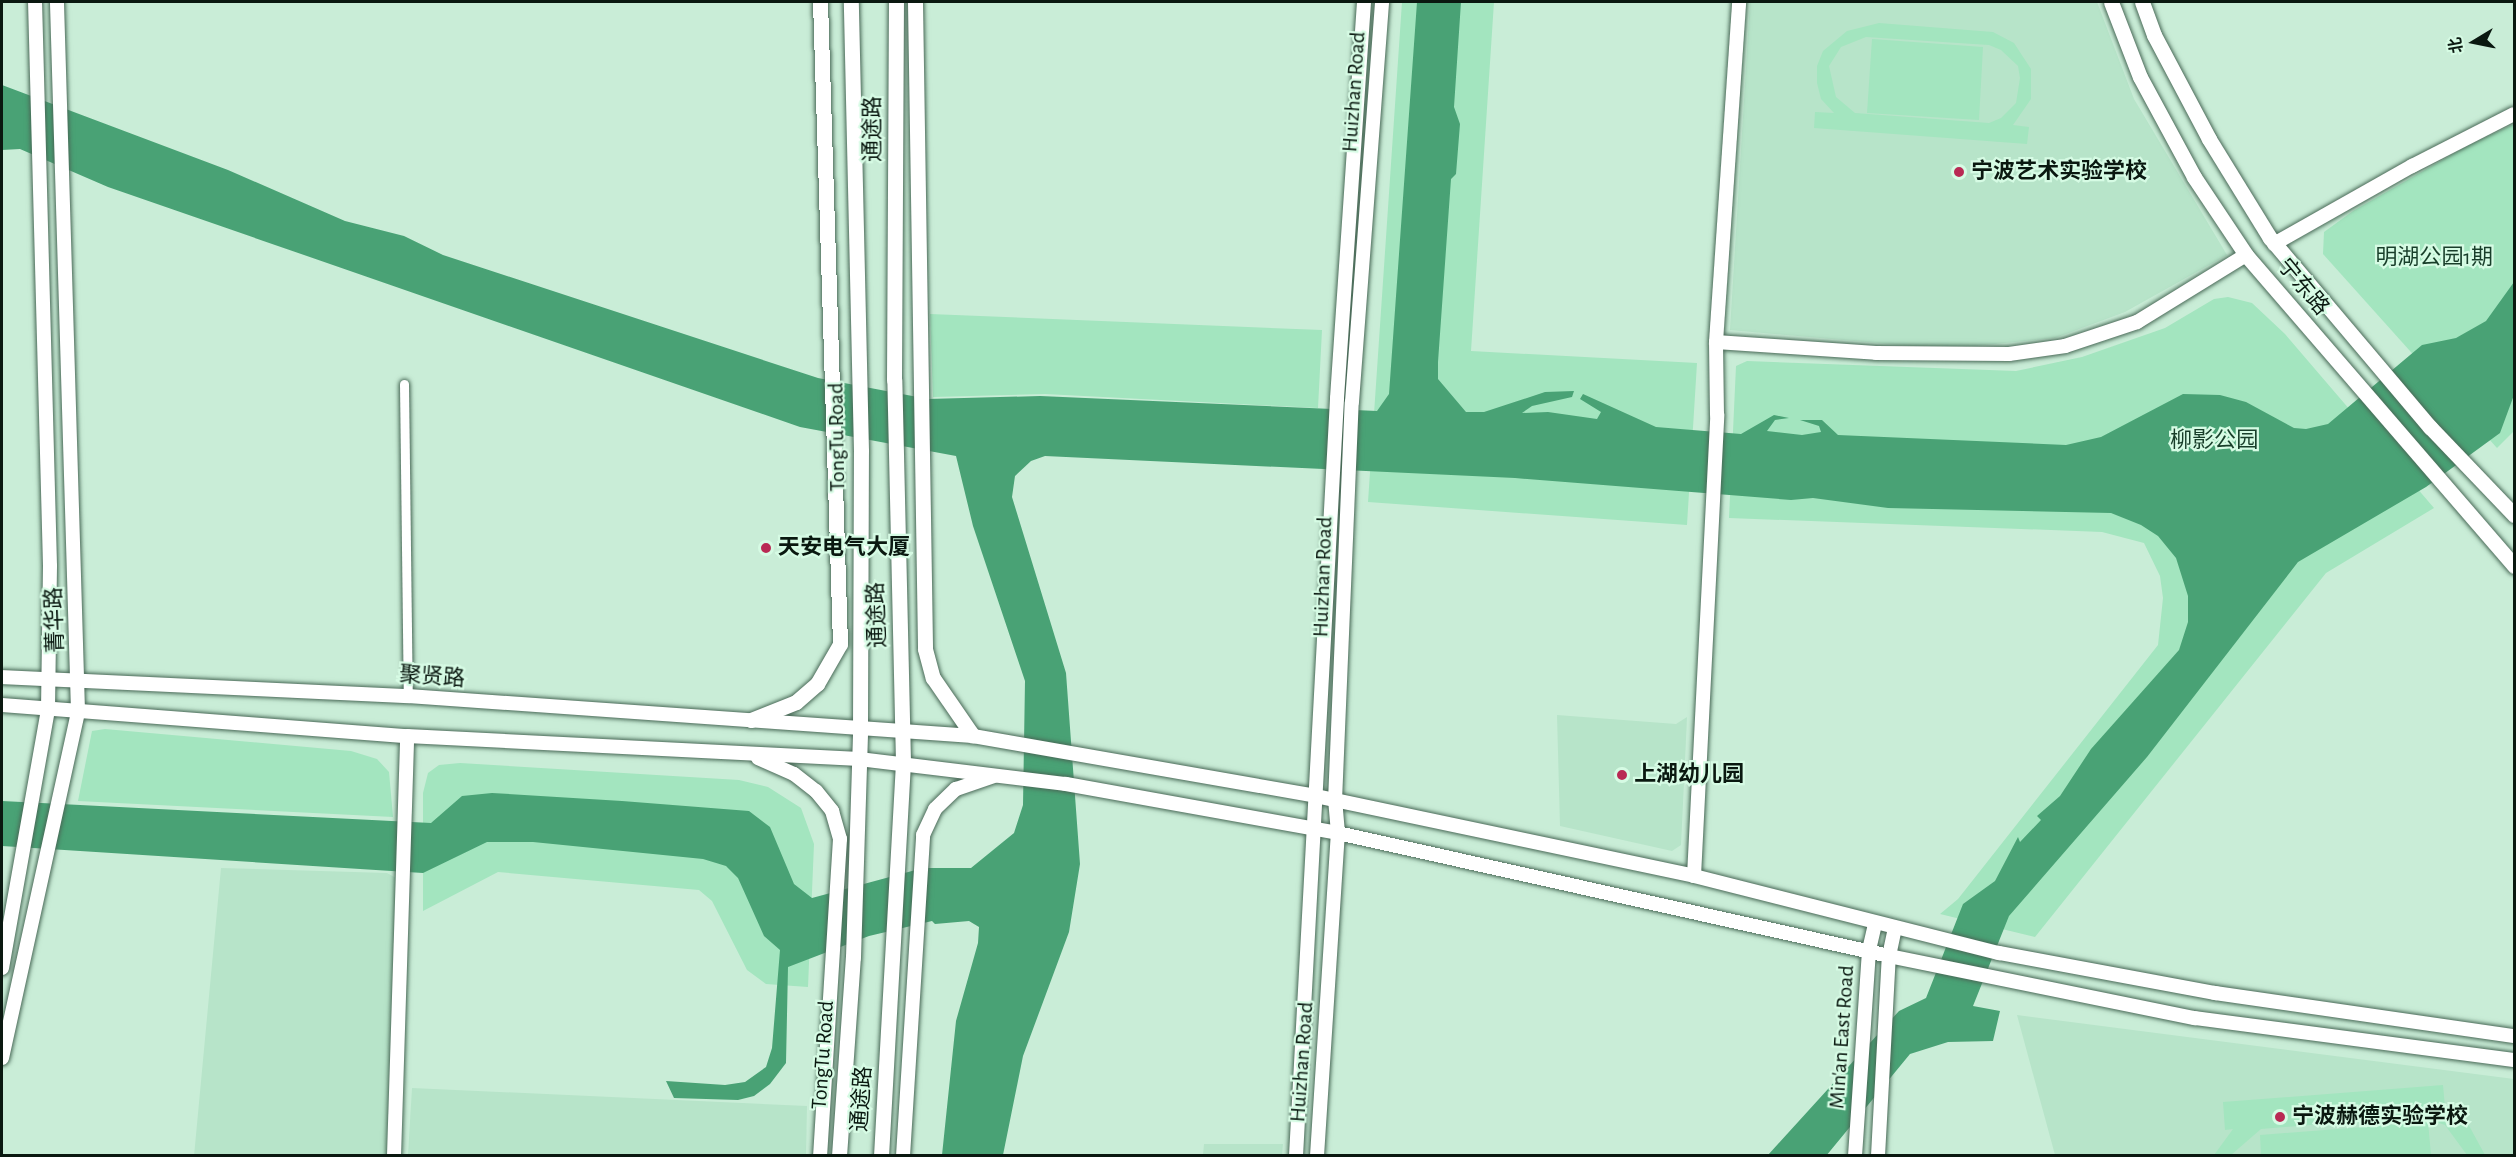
<!DOCTYPE html>
<html>
<head>
<meta charset="utf-8">
<style>
  body { margin:0 }
  #map { position:relative; width:2516px; height:1157px; overflow:hidden; background:#c9edd7; font-family:"Alegreya Sans","Noto Sans SC",sans-serif }
  div>[style] { position:absolute }
  .built>* { inset:0; background:#b7e4c9 }
  .green>* { inset:0; background:#a3e5bf }
  .water>* { inset:0; background:#49a275 }
  .roads { filter:drop-shadow(0 0 2px #496957) drop-shadow(0 0 2px #496957) }
  .street>* { height:9px; margin:-4.5px; padding:0 4.5px; transform-origin:4.5px; border-radius:4.5px; background:#fff }
  .secondary>* { height:14px; margin:-7px; padding:0 7px; transform-origin:7px; border-radius:7px; background:#fff }
  .primary>* { height:15px; margin:-7.5px; padding:0 7.5px; transform-origin:7.5px; border-radius:7.5px; background:#fff }
  .dots>* { width:16px; height:16px; translate:-50% -50%; box-sizing:border-box; border:3px solid #d6fbe4; border-radius:50% }
  span { translate:-50% -50%; white-space:nowrap; text-align:center; line-height:1.15; -webkit-text-stroke:4.5px #d6fbe4; paint-order:stroke }
  .street-label { font-size:22px; color:#0a1810 }
  .poi-label { font-size:22px; color:#0a1810; font-weight:700 }
  .left { translate:0 -50%; text-align:left }
  .park-label { font-size:22px; color:#183e2a }
  .frame { position:absolute; inset:0; border:3px solid #0a1810; pointer-events:none }
  .north { position:absolute; left:2444px; top:12px; width:60px; height:60px; -webkit-text-stroke:4px #d6fbe4; paint-order:stroke; rotate:260deg; font-size:16px; font-weight:700; line-height:24px; text-align:center; color:#0a1810 }
  .north::after { content:''; display:block; margin:auto; width:21px; height:27px; background:#0a1810; clip-path:polygon(50% 0,100% 100%,50% 72%,0 100%) }
</style>
</head>
<body>
<div id="map">
  <div class="built">
    <i style="clip-path:polygon(1750px 2px,2097px 2px,2134px 99px,2227px 255px,2125px 312px,2055px 338px,1946px 349px,1730px 330px)"></i>
    <i style="clip-path:polygon(1557px 715px,1676px 724px,1687px 717px,1681px 845px,1672px 851px,1560px 826px)"></i>
    <i style="clip-path:polygon(221px 868px,387px 873px,396px 878px,388px 1155px,194px 1156px)"></i>
    <i style="clip-path:polygon(2017px 1015px,2514px 1079px,2514px 1155px,2055px 1155px)"></i>
    <i style="clip-path:polygon(412px 1088px,807px 1106px,806px 1155px,408px 1155px)"></i>
    <i style="clip-path:polygon(1204px 1144px,1283px 1144px,1282px 1155px,1203px 1155px)"></i>
  </div>
  <div class="green">
    <i style="clip-path:polygon(1402px 2px,1494px 2px,1471px 351px,1697px 363px,1687px 525px,1368px 502px)"></i>
    <i style="clip-path:polygon(evenodd,1879px 23px,1993px 32px,2014px 43px,2031px 69px,2031px 99px,2013px 125px,2029px 127px,2027px 144px,1814px 128px,1815px 112px,1834px 113px,1821px 99px,1817px 83px,1817px 66px,1823px 51px,1847px 31px,1879px 23px,1866px 37px,1989px 45px,2001px 50px,2018px 66px,2020px 78px,2016px 103px,2001px 118px,1989px 123px,1855px 113px,1836px 97px,1829px 66px,1841px 47px,1866px 37px)"></i>
    <i style="clip-path:polygon(1872px 39px,1983px 47px,1979px 120px,1867px 113px)"></i>
    <i style="clip-path:polygon(2514px 124px,2514px 431px,2497px 448px,2323px 254px,2324px 232px,2353px 211px,2467px 146px)"></i>
    <i style="clip-path:polygon(2228px 297px,2252px 303px,2285px 334px,2434px 508px,2326px 573px,2035px 937px,1940px 914px,1958px 899px,2158px 645px,2163px 598px,2160px 576px,2144px 543px,2102px 532px,1729px 518px,1736px 366px,1747px 361px,2016px 371px,2082px 357px,2165px 328px,2214px 299px)"></i>
    <i style="clip-path:polygon(930px 314px,1322px 330px,1318px 408px,1045px 394px,933px 397px)"></i>
    <i style="clip-path:polygon(105px 729px,351px 751px,377px 759px,389px 772px,393px 817px,78px 801px,92px 731px)"></i>
    <i style="clip-path:polygon(460px 763px,739px 780px,768px 787px,801px 808px,814px 844px,808px 987px,766px 984px,747px 970px,712px 901px,699px 890px,498px 872px,423px 911px,423px 793px,428px 773px,439px 765px)"></i>
    <i style="clip-path:polygon(2443px 1085px,2445px 1107px,2467px 1122px,2485px 1155px,2467px 1155px,2445px 1125px,2417px 1116px,2261px 1129px,2231px 1155px,2214px 1155px,2233px 1129px,2225px 1130px,2223px 1102px)"></i>
    <i style="clip-path:polygon(2428px 1122px,2431px 1155px,2261px 1155px,2260px 1135px)"></i>
  </div>
  <div class="water">
    <i style="clip-path:polygon(1417px 2px,1461px 2px,1454px 107px,1460px 124px,1456px 174px,1451px 179px,1438px 362px,1438px 379px,1466px 412px,1484px 412px,1545px 392px,1574px 391px,1572px 397px,1532px 406px,1522px 413px,1548px 412px,1597px 419px,1601px 412px,1580px 399px,1583px 394px,1656px 427px,1741px 434px,1774px 415px,1789px 418px,1775px 420px,1767px 431px,1802px 435px,1821px 432px,1819px 426px,1800px 420px,1822px 420px,1838px 435px,2066px 445px,2101px 437px,2183px 394px,2220px 395px,2246px 402px,2294px 428px,2306px 429px,2328px 424px,2422px 345px,2456px 338px,2486px 321px,2514px 282px,2514px 395px,2500px 433px,2426px 487px,2298px 562px,2147px 757px,2009px 916px,1973px 1006px,2000px 1011px,1993px 1041px,1948px 1042px,1910px 1054px,1826px 1156px,1768px 1155px,1899px 1011px,1926px 998px,1963px 904px,1995px 881px,2018px 837px,2020px 842px,2041px 820px,2037px 816px,2060px 796px,2091px 749px,2179px 650px,2188px 622px,2188px 596px,2176px 558px,2158px 536px,2141px 525px,2111px 513px,1888px 508px,1813px 498px,1791px 500px,1515px 478px,1045px 456px,1031px 461px,1015px 476px,1012px 497px,1066px 673px,1080px 864px,1069px 932px,1023px 1056px,1003px 1155px,942px 1155px,956px 1021px,978px 943px,979px 927px,969px 921px,935px 924px,932px 921px,869px 936px,788px 967px,786px 1063px,770px 1084px,754px 1096px,738px 1100px,674px 1098px,666px 1081px,725px 1085px,745px 1082px,766px 1067px,772px 1048px,780px 950px,764px 936px,738px 878px,726px 866px,703px 859px,533px 842px,487px 842px,423px 873px,2px 846px,2px 801px,431px 823px,462px 796px,492px 793px,622px 801px,749px 811px,770px 827px,794px 884px,812px 898px,923px 868px,971px 868px,1014px 833px,1023px 805px,1025px 681px,973px 526px,956px 456px,800px 427px,108px 187px,20px 149px,2px 150px,2px 85px,228px 170px,345px 221px,404px 236px,443px 255px,818px 378px,928px 399px,1040px 396px,1377px 411px,1389px 394px)"></i>
  </div>
  <div class="roads">
    <div class="street">
      <i style="left:404px;top:384px;width:312px;rotate:89.3deg"></i>
    </div>
    <div class="secondary">
      <i style="left:2274px;top:244px;width:159px;rotate:-29.5deg"></i>
      <i style="left:2412px;top:166px;width:114px;rotate:-27deg"></i>
      <i style="left:1716px;top:342px;width:160px;rotate:3.9deg"></i>
      <i style="left:1876px;top:353px;width:133px;rotate:0.4deg"></i>
      <i style="left:2009px;top:354px;width:57px;rotate:-8.1deg"></i>
      <i style="left:2065px;top:346px;width:76px;rotate:-18.4deg"></i>
      <i style="left:2137px;top:322px;width:128px;rotate:-31.6deg"></i>
      <i style="left:2px;top:677px;width:406px;rotate:2.7deg"></i>
      <i style="left:408px;top:696px;width:566px;rotate:4.05deg"></i>
      <i style="left:973px;top:736px;width:348px;rotate:9.9deg"></i>
      <i style="left:1316px;top:796px;width:386px;rotate:11.9deg"></i>
      <i style="left:1694px;top:876px;width:315px;rotate:14.2deg"></i>
      <i style="left:1999px;top:953px;width:220px;rotate:10.5deg"></i>
      <i style="left:2215px;top:993px;width:302px;rotate:8.2deg"></i>
      <i style="left:2px;top:705px;width:406px;rotate:4.4deg"></i>
      <i style="left:407px;top:736px;width:453px;rotate:2.9deg"></i>
      <i style="left:859px;top:759px;width:209px;rotate:6.9deg"></i>
      <i style="left:1066px;top:784px;width:276px;rotate:10.2deg"></i>
      <i style="left:1338px;top:833px;width:565px;rotate:12.58deg"></i>
      <i style="left:1889px;top:956px;width:312px;rotate:11.5deg"></i>
      <i style="left:2195px;top:1018px;width:322px;rotate:7.5deg"></i>
      <i style="left:758px;top:758px;width:39px;rotate:24deg"></i>
      <i style="left:794px;top:774px;width:28px;rotate:38deg"></i>
      <i style="left:816px;top:791px;width:26px;rotate:51deg"></i>
      <i style="left:832px;top:811px;width:29px;rotate:74deg"></i>
      <i style="left:840px;top:839px;width:318px;rotate:93.6deg"></i>
      <i style="left:1694px;top:876px;width:462px;rotate:-87.1deg"></i>
      <i style="left:1717px;top:415px;width:73px;rotate:-90.8deg"></i>
      <i style="left:1716px;top:342px;width:341px;rotate:-86.1deg"></i>
      <i style="left:2px;top:968px;width:263px;rotate:-79.9deg"></i>
      <i style="left:48px;top:709px;width:143px;rotate:-89.2deg"></i>
      <i style="left:50px;top:566px;width:564px;rotate:-91.52deg"></i>
      <i style="left:2px;top:1058px;width:355px;rotate:-77.6deg"></i>
      <i style="left:78px;top:711px;width:709px;rotate:-91.7deg"></i>
      <i style="left:394px;top:1156px;width:420px;rotate:-88.2deg"></i>
      <i style="left:903px;top:1156px;width:322px;rotate:-86.4deg"></i>
      <i style="left:923px;top:835px;width:29px;rotate:-65deg"></i>
      <i style="left:935px;top:809px;width:29px;rotate:-44deg"></i>
      <i style="left:956px;top:789px;width:39px;rotate:-19deg"></i>
      <i style="left:1296px;top:1156px;width:759px;rotate:-86.9deg"></i>
      <i style="left:1337px;top:398px;width:397px;rotate:-86.1deg"></i>
      <i style="left:1317px;top:1156px;width:324px;rotate:-86.3deg"></i>
      <i style="left:1338px;top:833px;width:32px;rotate:-95deg"></i>
      <i style="left:1335px;top:801px;width:399px;rotate:-87.6deg"></i>
      <i style="left:1352px;top:402px;width:401px;rotate:-85.7deg"></i>
      <i style="left:1855px;top:1156px;width:206px;rotate:-86.1deg"></i>
      <i style="left:1869px;top:950px;width:28px;rotate:-77deg"></i>
      <i style="left:1878px;top:1156px;width:200px;rotate:-86.9deg"></i>
      <i style="left:1889px;top:956px;width:29px;rotate:-78deg"></i>
    </div>
    <div class="primary">
      <i style="left:915px;top:2px;width:647px;rotate:89.11deg"></i>
      <i style="left:925px;top:649px;width:30px;rotate:75deg"></i>
      <i style="left:933px;top:678px;width:70px;rotate:55.4deg"></i>
      <i style="left:2111px;top:2px;width:80px;rotate:68.9deg"></i>
      <i style="left:2140px;top:77px;width:114px;rotate:61.6deg"></i>
      <i style="left:2194px;top:177px;width:94px;rotate:56.3deg"></i>
      <i style="left:2246px;top:255px;width:411px;rotate:49.2deg"></i>
      <i style="left:2142px;top:2px;width:35px;rotate:70deg"></i>
      <i style="left:2154px;top:35px;width:118px;rotate:62.1deg"></i>
      <i style="left:2209px;top:139px;width:116px;rotate:58.4deg"></i>
      <i style="left:2270px;top:238px;width:248px;rotate:49.8deg"></i>
      <i style="left:2430px;top:427px;width:122px;rotate:46.3deg"></i>
      <i style="left:751px;top:720px;width:48px;rotate:-21.8deg"></i>
      <i style="left:796px;top:702px;width:28px;rotate:-41deg"></i>
      <i style="left:817px;top:684px;width:46px;rotate:-60.1deg"></i>
      <i style="left:840px;top:644px;width:642px;rotate:-91.78deg"></i>
      <i style="left:839px;top:1156px;width:199px;rotate:-86deg"></i>
      <i style="left:853px;top:957px;width:229px;rotate:-88.2deg"></i>
      <i style="left:860px;top:728px;width:277px;rotate:-89.8deg"></i>
      <i style="left:861px;top:451px;width:449px;rotate:-91.3deg"></i>
      <i style="left:881px;top:1156px;width:395px;rotate:-86.8deg"></i>
      <i style="left:903px;top:762px;width:382px;rotate:-91.3deg"></i>
      <i style="left:894px;top:380px;width:378px;rotate:-89.7deg"></i>
    </div>
  </div>
  <div class="dots">
    <i style="left:1959px;top:172px;background:#b92a54"></i>
    <i style="left:766px;top:548px;background:#b92a54"></i>
    <i style="left:1622px;top:775px;background:#b92a54"></i>
    <i style="left:2280px;top:1117px;background:#b92a54"></i>
  </div>
  <div class="street-label">
    <span style="left:1354px;top:92px;rotate:-86deg">Huizhan Road</span>
    <span style="left:873px;top:129px;rotate:-90deg">通途路</span>
    <span style="left:2303px;top:287px;rotate:50deg">宁东路</span>
    <span style="left:837px;top:437px;rotate:-91deg">TongTu Road</span>
    <span style="left:1323px;top:577px;rotate:-88deg">Huizhan Road</span>
    <span style="left:877px;top:615px;rotate:-92deg">通途路</span>
    <span style="left:55px;top:620px;rotate:-92deg">菁华路</span>
    <span style="left:432px;top:677px;rotate:4deg">聚贤路</span>
    <span style="left:1842px;top:1037px;rotate:-86deg">Min'an East Road</span>
    <span style="left:823px;top:1055px;rotate:-86deg">TongTu Road</span>
    <span style="left:1302px;top:1062px;rotate:-86deg">Huizhan Road</span>
    <span style="left:862px;top:1099px;rotate:-86deg">通途路</span>
  </div>
  <div class="poi-label">
    <span class="left" style="left:1971px;top:172px">宁波艺术实验学校</span>
    <span class="left" style="left:778px;top:548px">天安电气大厦</span>
    <span class="left" style="left:1634px;top:775px">上湖幼儿园</span>
    <span class="left" style="left:2292px;top:1117px">宁波赫德实验学校</span>
  </div>
  <div class="park-label">
    <span style="left:2434px;top:258px">明湖公园1期</span>
    <span style="left:2214px;top:441px">柳影公园</span>
  </div>
  <div class="frame"></div>
  <div class="north">北</div>
</div>
</body>
</html>
